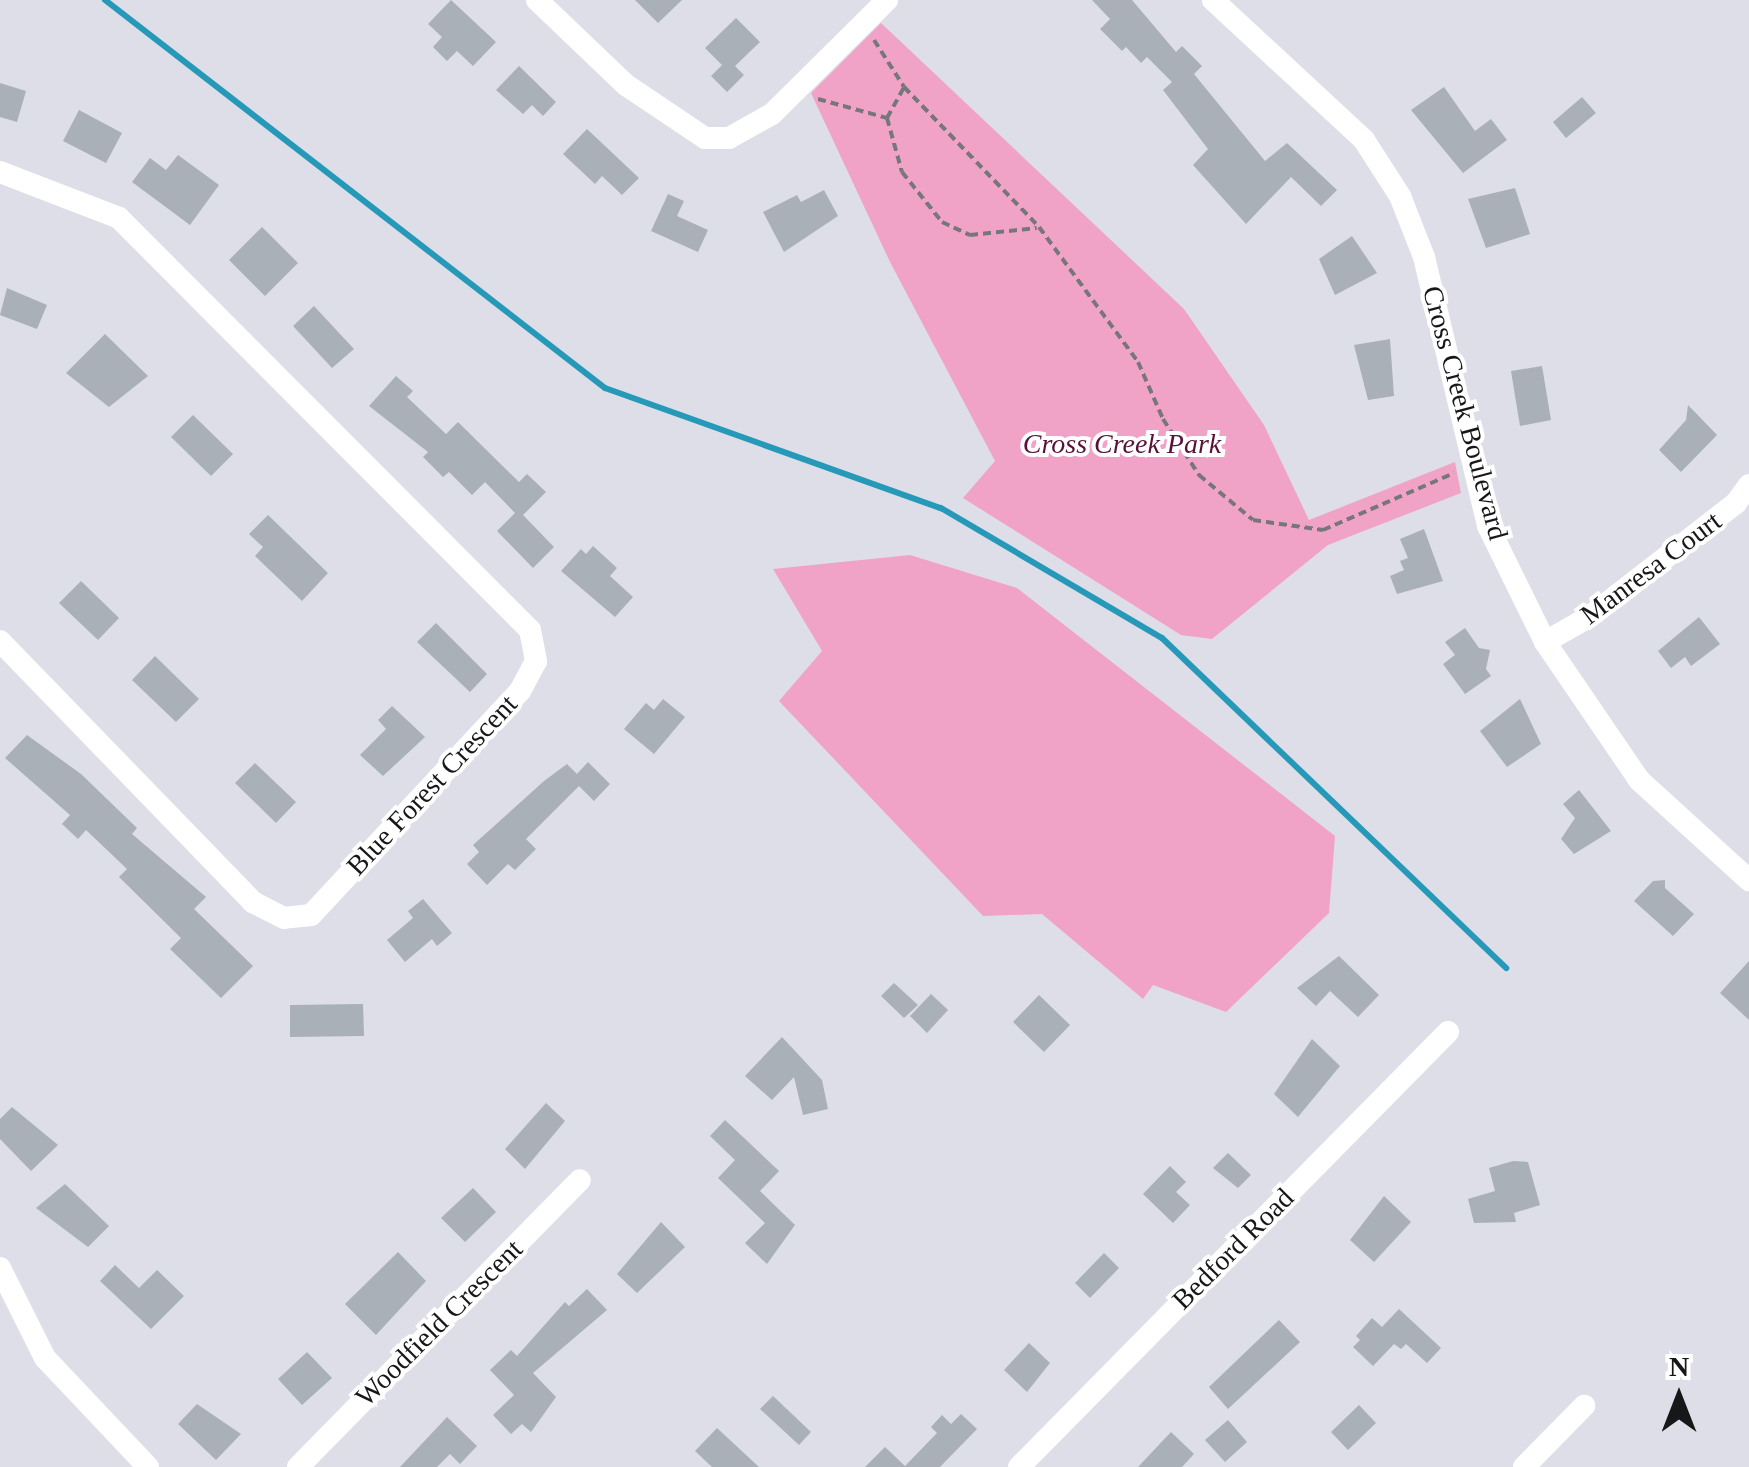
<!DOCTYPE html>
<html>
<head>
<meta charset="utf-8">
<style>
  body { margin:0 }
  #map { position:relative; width:1749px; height:1467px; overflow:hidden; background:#dedee8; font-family:"Times New Roman",serif }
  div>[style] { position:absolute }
  .green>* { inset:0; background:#f1a3c7 }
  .stream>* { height:6px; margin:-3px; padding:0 3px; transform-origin:3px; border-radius:3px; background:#2699b9 }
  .building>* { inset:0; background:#a9b0b7 }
  .path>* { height:4px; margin-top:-2px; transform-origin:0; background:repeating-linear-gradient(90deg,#76767c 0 8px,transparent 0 13px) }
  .minor>* { height:22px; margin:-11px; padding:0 11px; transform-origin:11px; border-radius:11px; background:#fff }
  span { translate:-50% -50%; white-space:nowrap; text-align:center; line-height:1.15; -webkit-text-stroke:8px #fff; paint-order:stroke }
  .street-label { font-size:28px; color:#17171a }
  .park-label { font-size:28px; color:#58123a; font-style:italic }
  .north { position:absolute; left:1629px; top:1347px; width:100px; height:100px; -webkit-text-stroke:8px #fff; paint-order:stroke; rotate:0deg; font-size:28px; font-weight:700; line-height:40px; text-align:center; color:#17171a }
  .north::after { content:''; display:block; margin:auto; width:35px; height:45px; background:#17171a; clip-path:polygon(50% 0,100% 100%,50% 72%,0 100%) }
</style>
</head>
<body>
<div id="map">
  <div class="green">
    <i style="clip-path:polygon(881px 23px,1184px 309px,1264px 425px,1309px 520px,1455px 462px,1461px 493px,1328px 545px,1212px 639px,1181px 635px,963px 498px,995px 461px,890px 262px,811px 93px)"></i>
    <i style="clip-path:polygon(910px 555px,1017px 588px,1335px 836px,1329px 913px,1226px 1012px,1153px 985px,1143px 999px,1042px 914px,983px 916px,779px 701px,822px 651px,773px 569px)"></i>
  </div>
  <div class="stream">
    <i style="left:105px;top:0;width:633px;rotate:37.81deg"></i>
    <i style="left:605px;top:388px;width:357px;rotate:19.7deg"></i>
    <i style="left:941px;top:508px;width:256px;rotate:30.5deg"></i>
    <i style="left:1162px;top:638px;width:477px;rotate:43.8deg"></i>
  </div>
  <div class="building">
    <i style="clip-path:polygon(451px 0,496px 42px,473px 66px,457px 51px,447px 61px,433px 47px,442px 37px,428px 24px)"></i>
    <i style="clip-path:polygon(635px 0,682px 0,658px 23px)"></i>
    <i style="clip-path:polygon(1092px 0,1132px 0,1176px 52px,1182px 46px,1202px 66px,1194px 74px,1265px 161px,1287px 143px,1337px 190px,1321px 206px,1291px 177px,1246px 224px,1193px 165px,1208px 149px,1163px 90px,1172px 82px,1147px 57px,1141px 63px,1126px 47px,1122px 51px,1100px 29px,1110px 19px)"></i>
    <i style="clip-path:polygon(736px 18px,760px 42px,735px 66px,744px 75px,727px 92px,711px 76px,722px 65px,705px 48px)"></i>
    <i style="clip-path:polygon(519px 66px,556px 102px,543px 116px,532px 105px,523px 114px,496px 90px)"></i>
    <i style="clip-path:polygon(0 83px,26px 91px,17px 122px,0 117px)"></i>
    <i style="clip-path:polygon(1444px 87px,1475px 131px,1491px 119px,1507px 140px,1463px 173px,1411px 110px)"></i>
    <i style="clip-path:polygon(1582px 97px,1596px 113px,1566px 138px,1553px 122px)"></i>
    <i style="clip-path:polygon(79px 110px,122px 133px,106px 163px,63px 141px)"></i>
    <i style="clip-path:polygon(587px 129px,639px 178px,622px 195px,602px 176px,595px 184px,563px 154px)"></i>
    <i style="clip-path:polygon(178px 155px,219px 185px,190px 225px,132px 182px,150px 158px,166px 170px)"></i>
    <i style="clip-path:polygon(1515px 188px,1530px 234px,1486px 248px,1468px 199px)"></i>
    <i style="clip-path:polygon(824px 190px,838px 216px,784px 252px,763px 212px,797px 195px,801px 202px)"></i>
    <i style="clip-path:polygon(668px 194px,684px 201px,677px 216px,708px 230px,698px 252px,651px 231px)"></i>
    <i style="clip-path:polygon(262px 227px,298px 263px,265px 296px,229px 260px)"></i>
    <i style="clip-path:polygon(1352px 236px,1377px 273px,1335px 295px,1319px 259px)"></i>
    <i style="clip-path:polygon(7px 288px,47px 305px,37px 329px,0 315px)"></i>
    <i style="clip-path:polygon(314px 306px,354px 349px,332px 368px,293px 326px)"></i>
    <i style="clip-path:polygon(105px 334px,148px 376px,109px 407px,66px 373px)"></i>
    <i style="clip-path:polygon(1390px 339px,1394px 396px,1368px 400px,1354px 345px)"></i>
    <i style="clip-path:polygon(1542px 366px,1551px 420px,1520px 426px,1511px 371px)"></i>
    <i style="clip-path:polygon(396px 376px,413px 391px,407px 397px,446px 434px,458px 422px,519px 482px,527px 474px,546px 492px,523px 515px,554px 547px,533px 568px,497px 531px,515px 513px,485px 482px,472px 495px,449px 472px,443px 477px,423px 457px,428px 452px,369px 406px)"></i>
    <i style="clip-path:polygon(1688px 405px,1717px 435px,1681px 472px,1659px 450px,1686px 420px)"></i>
    <i style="clip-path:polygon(193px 415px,233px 454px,211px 476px,171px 437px)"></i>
    <i style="clip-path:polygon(268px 515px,328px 573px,302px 601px,255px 556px,263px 547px,249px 534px)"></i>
    <i style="clip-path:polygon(1424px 529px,1443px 581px,1397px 594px,1390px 576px,1404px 570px,1400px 561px,1408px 558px,1400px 539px)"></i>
    <i style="clip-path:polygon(593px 546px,617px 568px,610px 576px,633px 597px,615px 617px,561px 571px,581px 549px,586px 554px)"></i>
    <i style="clip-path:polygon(81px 581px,119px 618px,98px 640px,59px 603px)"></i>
    <i style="clip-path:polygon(1699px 617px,1720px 644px,1691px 666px,1685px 657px,1671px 668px,1658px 651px)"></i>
    <i style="clip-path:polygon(436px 623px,487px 674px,470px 692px,417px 642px)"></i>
    <i style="clip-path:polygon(1465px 628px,1479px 648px,1490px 650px,1486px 669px,1491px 676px,1465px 694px,1443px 664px,1455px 655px,1445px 642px)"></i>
    <i style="clip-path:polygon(155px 656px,199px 699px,176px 722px,132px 680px)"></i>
    <i style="clip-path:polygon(663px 699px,685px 717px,654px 754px,624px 729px,646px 703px,654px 710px)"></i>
    <i style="clip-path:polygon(1520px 699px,1541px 744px,1507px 767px,1480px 731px)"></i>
    <i style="clip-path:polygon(392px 706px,425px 737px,383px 776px,360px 755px,386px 729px,378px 720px)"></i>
    <i style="clip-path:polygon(27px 735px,81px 774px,137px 828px,132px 834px,206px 897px,194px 909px,253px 966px,221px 998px,170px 949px,181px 938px,119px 877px,127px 869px,86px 830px,78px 839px,62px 824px,70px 815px,5px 758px)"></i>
    <i style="clip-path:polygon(588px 762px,610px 784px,594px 801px,579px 786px,526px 839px,536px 849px,515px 870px,508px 864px,487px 885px,467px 864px,479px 852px,473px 845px,544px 781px,567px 764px,577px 774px)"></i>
    <i style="clip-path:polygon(255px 763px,296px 802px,276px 823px,235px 783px)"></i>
    <i style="clip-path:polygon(1579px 790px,1611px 831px,1574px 854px,1561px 839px,1575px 818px,1563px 804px)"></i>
    <i style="clip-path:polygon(1665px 880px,1665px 888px,1694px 914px,1673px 936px,1634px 901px,1653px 881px)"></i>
    <i style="clip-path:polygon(423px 899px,452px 933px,437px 946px,432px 939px,405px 962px,387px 940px,413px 918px,408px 911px)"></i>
    <i style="clip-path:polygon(1339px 956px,1379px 995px,1358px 1017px,1330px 991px,1316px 1006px,1297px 988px)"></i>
    <i style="clip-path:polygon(1749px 961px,1749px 1020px,1720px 993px)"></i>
    <i style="clip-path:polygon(894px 983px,918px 1005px,904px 1018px,881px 996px)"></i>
    <i style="clip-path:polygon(931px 994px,948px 1010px,927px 1033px,910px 1016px)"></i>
    <i style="clip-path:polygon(1039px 995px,1070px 1025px,1044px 1052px,1013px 1022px)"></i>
    <i style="clip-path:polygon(363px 1004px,364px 1036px,290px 1037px,290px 1005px)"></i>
    <i style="clip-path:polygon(782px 1037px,822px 1080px,828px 1109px,803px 1115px,794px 1077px,772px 1100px,745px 1076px)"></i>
    <i style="clip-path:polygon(1312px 1039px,1340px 1066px,1298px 1117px,1274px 1094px)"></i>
    <i style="clip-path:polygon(546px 1103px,565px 1121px,525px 1169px,505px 1149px)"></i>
    <i style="clip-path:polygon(12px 1107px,58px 1145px,31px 1171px,0 1139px,0 1119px)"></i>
    <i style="clip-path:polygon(725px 1120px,779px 1171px,760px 1191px,795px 1225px,767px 1264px,745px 1243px,765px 1223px,718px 1178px,735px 1160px,710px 1136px)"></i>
    <i style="clip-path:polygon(1228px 1153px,1251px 1175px,1238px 1188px,1213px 1168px)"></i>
    <i style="clip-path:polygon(1513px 1161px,1528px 1162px,1540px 1205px,1514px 1213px,1516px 1222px,1474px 1223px,1468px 1199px,1495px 1191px,1489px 1168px)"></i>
    <i style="clip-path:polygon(1170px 1166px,1186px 1182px,1176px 1192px,1190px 1205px,1173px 1223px,1143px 1194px)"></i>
    <i style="clip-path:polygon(65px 1184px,109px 1226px,88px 1247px,36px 1208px)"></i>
    <i style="clip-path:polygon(473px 1188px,496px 1212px,465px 1242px,441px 1218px)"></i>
    <i style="clip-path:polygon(1384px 1196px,1411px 1222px,1374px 1262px,1350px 1240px)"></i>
    <i style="clip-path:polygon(661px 1222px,685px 1247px,637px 1293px,617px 1274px)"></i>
    <i style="clip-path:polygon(398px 1252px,426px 1281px,376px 1335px,345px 1304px)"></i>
    <i style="clip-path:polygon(1104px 1253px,1119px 1268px,1090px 1298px,1075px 1283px)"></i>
    <i style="clip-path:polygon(115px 1265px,139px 1288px,157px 1270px,184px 1296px,151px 1329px,100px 1281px)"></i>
    <i style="clip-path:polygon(587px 1289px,607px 1310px,533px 1373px,556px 1397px,531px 1432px,522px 1424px,511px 1434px,493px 1415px,514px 1395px,490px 1370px,511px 1350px,517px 1356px,565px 1302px,569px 1306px)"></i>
    <i style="clip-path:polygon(1399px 1309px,1441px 1348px,1427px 1363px,1406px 1344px,1401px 1349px,1394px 1344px,1373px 1366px,1353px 1347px,1360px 1340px,1356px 1336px,1372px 1318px,1382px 1327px)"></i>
    <i style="clip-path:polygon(1279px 1320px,1300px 1342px,1228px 1409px,1209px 1387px)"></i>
    <i style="clip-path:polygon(1029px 1343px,1050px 1363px,1027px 1392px,1004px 1370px)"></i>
    <i style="clip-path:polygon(307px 1352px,332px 1378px,302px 1405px,278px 1379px)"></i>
    <i style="clip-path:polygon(773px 1396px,811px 1432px,799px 1445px,760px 1409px)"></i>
    <i style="clip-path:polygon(197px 1404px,241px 1434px,216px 1460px,178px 1424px)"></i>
    <i style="clip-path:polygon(1359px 1405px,1376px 1423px,1348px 1450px,1331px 1432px)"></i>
    <i style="clip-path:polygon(961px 1414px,977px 1429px,940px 1467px,865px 1467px,885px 1447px,905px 1466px,937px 1433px,931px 1427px,942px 1415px,951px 1424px)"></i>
    <i style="clip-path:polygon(447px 1417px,477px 1446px,460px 1464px,450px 1454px,437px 1467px,400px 1467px)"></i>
    <i style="clip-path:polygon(1228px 1420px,1247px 1442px,1225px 1462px,1205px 1440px)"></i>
    <i style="clip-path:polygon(717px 1428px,759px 1467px,712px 1467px,695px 1451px)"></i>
    <i style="clip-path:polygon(1171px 1432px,1194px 1454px,1182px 1467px,1138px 1467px)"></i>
  </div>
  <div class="path">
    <i style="left:874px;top:40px;width:56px;rotate:57.4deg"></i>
    <i style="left:904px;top:87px;width:194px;rotate:46deg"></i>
    <i style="left:1039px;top:227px;width:167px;rotate:53.7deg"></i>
    <i style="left:1138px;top:362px;width:62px;rotate:66.3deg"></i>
    <i style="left:1163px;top:419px;width:67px;rotate:57.3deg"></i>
    <i style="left:1199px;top:475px;width:70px;rotate:39.8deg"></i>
    <i style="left:1253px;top:520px;width:71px;rotate:8.1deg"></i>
    <i style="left:1323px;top:530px;width:143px;rotate:-23.5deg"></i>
    <i style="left:818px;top:99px;width:72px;rotate:15.4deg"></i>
    <i style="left:887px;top:118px;width:56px;rotate:74.5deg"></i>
    <i style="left:902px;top:172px;width:64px;rotate:51.3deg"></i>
    <i style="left:942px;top:222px;width:31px;rotate:25deg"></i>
    <i style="left:970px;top:235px;width:67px;rotate:-6deg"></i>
    <i style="left:887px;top:118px;width:35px;rotate:-61deg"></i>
  </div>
  <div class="minor">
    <i style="left:537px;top:0;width:123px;rotate:43.7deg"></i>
    <i style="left:626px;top:85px;width:95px;rotate:33.9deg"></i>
    <i style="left:705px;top:138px;width:24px"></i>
    <i style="left:729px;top:138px;width:49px;rotate:-29.2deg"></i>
    <i style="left:772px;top:114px;width:162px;rotate:-44.7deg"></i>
    <i style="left:1213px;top:0;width:206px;rotate:42.8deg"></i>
    <i style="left:1364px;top:140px;width:67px;rotate:57.3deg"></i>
    <i style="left:1400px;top:196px;width:66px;rotate:68.5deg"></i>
    <i style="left:1424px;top:257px;width:277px;rotate:76.6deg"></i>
    <i style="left:1488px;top:526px;width:129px;rotate:63.8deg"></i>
    <i style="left:1545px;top:642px;width:167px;rotate:55.7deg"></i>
    <i style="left:1639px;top:780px;width:149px;rotate:42.3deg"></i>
    <i style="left:0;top:172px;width:128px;rotate:21.1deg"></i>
    <i style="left:119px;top:218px;width:582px;rotate:45.07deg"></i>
    <i style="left:530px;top:630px;width:32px;rotate:79deg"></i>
    <i style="left:536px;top:661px;width:34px;rotate:118deg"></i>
    <i style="left:520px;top:691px;width:306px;rotate:133deg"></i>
    <i style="left:311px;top:915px;width:27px;rotate:174deg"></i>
    <i style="left:284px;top:918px;width:35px;rotate:-153deg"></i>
    <i style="left:253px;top:902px;width:363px;rotate:-134.1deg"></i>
    <i style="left:1545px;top:642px;width:51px;rotate:-29.6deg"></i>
    <i style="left:1589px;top:617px;width:186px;rotate:-37.8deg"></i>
    <i style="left:1736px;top:503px;width:22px;rotate:-54deg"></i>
    <i style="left:0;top:1268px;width:101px;rotate:63.4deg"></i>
    <i style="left:45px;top:1358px;width:150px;rotate:46.6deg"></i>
    <i style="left:298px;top:1467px;width:402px;rotate:-45.5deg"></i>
    <i style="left:1019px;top:1467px;width:611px;rotate:-45.4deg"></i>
    <i style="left:1524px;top:1467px;width:86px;rotate:-45.5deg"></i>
  </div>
  <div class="street-label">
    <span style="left:1465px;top:413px;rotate:75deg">Cross Creek Boulevard</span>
    <span style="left:1651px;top:568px;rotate:-37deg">Manresa Court</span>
    <span style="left:432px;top:785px;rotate:-47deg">Blue Forest Crescent</span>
    <span style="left:1233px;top:1249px;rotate:-45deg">Bedford Road</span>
    <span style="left:439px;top:1323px;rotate:-45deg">Woodfield Crescent</span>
  </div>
  <div class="park-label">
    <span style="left:1122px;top:444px">Cross Creek Park</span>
  </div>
  <div class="north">N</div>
</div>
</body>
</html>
